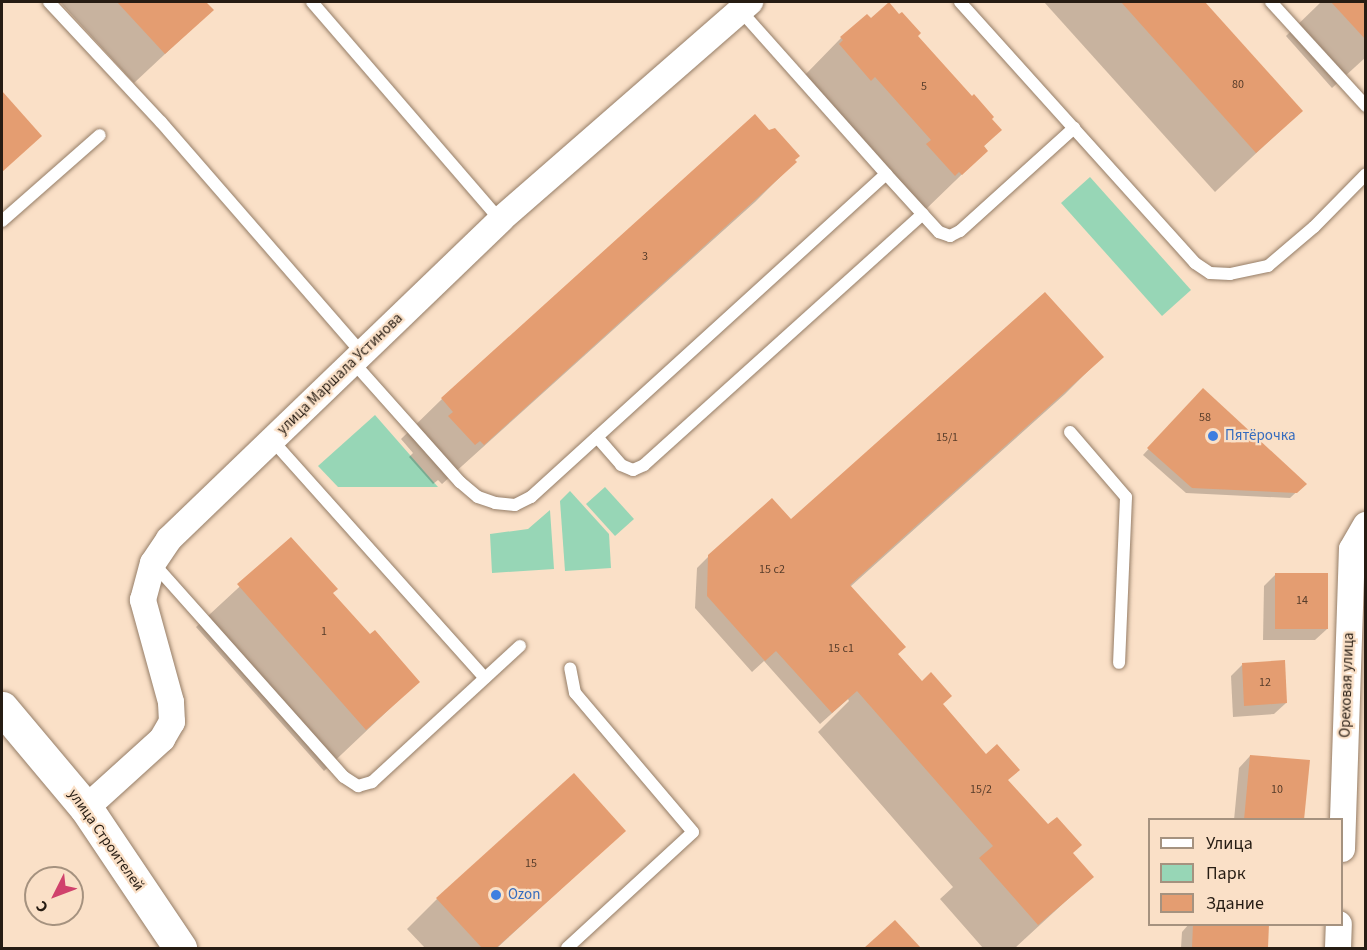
<!DOCTYPE html>
<html>
<head>
<meta charset="utf-8">
<style>
  body { margin:0 }
  #map { position:relative; width:1367px; height:950px; overflow:hidden; background:#fae0c7; font-family:"Source Sans 3",sans-serif }
  div>[style] { position:absolute }
  .green>* { inset:0; background:#97d6b6 }
  .shadow>* { inset:0; background:#0003 }
  .building>* { inset:0; background:#e49d71 }
  .roads { filter:drop-shadow(0 0 2px #957d67) drop-shadow(0 0 2px #957d67) }
  .lane>* { height:12px; margin:-6px; padding:0 6px; transform-origin:6px; border-radius:6px; background:#fff }
  .street>* { height:26px; margin:-13px; padding:0 13px; transform-origin:13px; border-radius:13px; background:#fff }
  .secondary>* { height:33px; margin:-16.5px; padding:0 16.5px; transform-origin:16.5px; border-radius:16.5px; background:#fff }
  .dots>* { width:16px; height:16px; translate:-50% -50%; box-sizing:border-box; border:3px solid #fae0c7; border-radius:50% }
  span { translate:-50% -50%; white-space:nowrap; text-align:center; line-height:1.15; -webkit-text-stroke:4.5px #fae0c7; paint-order:stroke }
  .number-label { font-size:12px; color:#563c2a }
  .number-label span { -webkit-text-stroke-width:0 }
  .street-label { font-size:15px; color:#261c13 }
  .shop-label { font-size:15px; color:#366cbe }
  .left { translate:0 -50%; text-align:left }
  .frame { position:absolute; inset:0; border:3px solid #261c13; pointer-events:none }
  .legend { position:absolute; left:1148px; top:818px; width:195px; height:108px; box-sizing:border-box; background:#fae0c7; border:2px solid #a5927f; margin:0; padding:8px 10px; list-style:none; font-size:18px; color:#261c13 }
  .legend li { display:flex; align-items:center; gap:12px; height:30px }
  .legend b { width:30px; border:2px solid #a5927f }
  .north { position:absolute; left:24px; top:866px; width:60px; height:60px; box-sizing:border-box; background:#fae0c7; border:2px solid #a5927f; border-radius:50%; rotate:228deg; font-size:16px; font-weight:700; line-height:24px; text-align:center; color:#261c13 }
  .north::after { content:''; display:block; margin:auto; width:21px; height:27px; background:#d0426c; clip-path:polygon(50% 0,100% 100%,50% 72%,0 100%) }
</style>
</head>
<body>
<div id="map">
  <div class="green">
    <i style="clip-path:polygon(1090px 177px,1191px 290px,1162px 316px,1061px 203px)"></i>
    <i style="clip-path:polygon(375px 415px,438px 487px,338px 487px,318px 466px)"></i>
    <i style="clip-path:polygon(605px 487px,634px 519px,615px 536px,586px 504px)"></i>
    <i style="clip-path:polygon(570px 491px,609px 534px,611px 568px,565px 571px,560px 501px)"></i>
    <i style="clip-path:polygon(550px 510px,554px 569px,492px 573px,490px 534px,528px 529px)"></i>
  </div>
  <div class="shadow">
    <i style="clip-path:polygon(60px 2px,204px 2px,212px 10px,134px 83px)"></i>
    <i style="clip-path:polygon(1044px 2px,1203px 2px,1301px 111px,1215px 192px)"></i>
    <i style="clip-path:polygon(1321px 2px,1366px 2px,1366px 57px,1332px 88px,1286px 36px)"></i>
    <i style="clip-path:polygon(871px 20px,916px 36px,1000px 130px,983px 147px,986px 151px,924px 211px,805px 75px,841px 38px)"></i>
    <i style="clip-path:polygon(2px 93px,40px 135px,2px 171px)"></i>
    <i style="clip-path:polygon(794px 160px,795px 162px,755px 202px,442px 484px,438px 480px,433px 484px,409px 457px,413px 453px,401px 439px,442px 399px)"></i>
    <i style="clip-path:polygon(1102px 357px,1065px 394px,850px 587px,897px 654px,1092px 877px,1015px 948px,983px 948px,940px 899px,953px 887px,818px 732px,849px 701px,848px 699px,820px 724px,764px 661px,752px 672px,695px 608px,697px 568px,709px 556px,791px 521px)"></i>
    <i style="clip-path:polygon(1203px 390px,1305px 484px,1290px 498px,1186px 493px,1143px 455px)"></i>
    <i style="clip-path:polygon(291px 539px,332px 594px,370px 636px,418px 682px,324px 771px,196px 627px)"></i>
    <i style="clip-path:polygon(1276px 574px,1327px 629px,1315px 640px,1263px 640px,1264px 586px)"></i>
    <i style="clip-path:polygon(1242px 665px,1286px 703px,1274px 714px,1233px 717px,1231px 676px)"></i>
    <i style="clip-path:polygon(1250px 756px,1303px 820px,1234px 820px,1239px 768px)"></i>
    <i style="clip-path:polygon(624px 831px,497px 948px,425px 948px,407px 929px,437px 899px)"></i>
    <i style="clip-path:polygon(895px 922px,918px 948px,866px 948px)"></i>
    <i style="clip-path:polygon(1189px 924px,1267px 924px,1267px 948px,1181px 948px,1182px 932px)"></i>
  </div>
  <div class="building">
    <i style="clip-path:polygon(117px 2px,206px 2px,214px 10px,165px 54px)"></i>
    <i style="clip-path:polygon(889px 2px,899px 14px,902px 12px,921px 33px,918px 36px,972px 96px,974px 94px,994px 117px,992px 119px,1002px 130px,984px 146px,988px 151px,962px 175px,959px 172px,955px 176px,926px 144px,931px 140px,875px 77px,871px 81px,839px 44px,843px 40px,840px 37px,867px 14px,871px 18px)"></i>
    <i style="clip-path:polygon(1121px 2px,1205px 2px,1303px 111px,1256px 153px)"></i>
    <i style="clip-path:polygon(1331px 2px,1366px 2px,1366px 40px)"></i>
    <i style="clip-path:polygon(2px 91px,42px 136px,2px 172px)"></i>
    <i style="clip-path:polygon(755px 114px,769px 130px,775px 128px,800px 156px,795px 160px,797px 162px,484px 445px,480px 441px,475px 445px,448px 416px,453px 412px,441px 398px)"></i>
    <i style="clip-path:polygon(1045px 292px,1104px 357px,850px 585px,906px 647px,898px 654px,922px 681px,931px 672px,952px 696px,943px 704px,986px 754px,997px 744px,1020px 770px,1008px 780px,1048px 824px,1057px 817px,1082px 845px,1073px 853px,1094px 877px,1038px 925px,979px 858px,993px 846px,857px 691px,832px 713px,776px 651px,765px 661px,707px 596px,708px 555px,772px 498px,791px 519px)"></i>
    <i style="clip-path:polygon(1203px 388px,1307px 484px,1297px 493px,1192px 488px,1147px 448px)"></i>
    <i style="clip-path:polygon(291px 537px,338px 589px,333px 593px,370px 634px,375px 630px,420px 682px,366px 730px,237px 584px)"></i>
    <i style="clip-path:polygon(1275px 573px,1328px 573px,1328px 629px,1275px 629px)"></i>
    <i style="clip-path:polygon(1285px 660px,1287px 703px,1244px 706px,1242px 663px)"></i>
    <i style="clip-path:polygon(1250px 755px,1310px 760px,1304px 820px,1244px 820px)"></i>
    <i style="clip-path:polygon(574px 773px,626px 831px,496px 948px,482px 948px,436px 898px)"></i>
    <i style="clip-path:polygon(895px 920px,921px 948px,864px 948px)"></i>
    <i style="clip-path:polygon(1193px 924px,1269px 924px,1268px 948px,1192px 948px)"></i>
  </div>
  <div class="roads">
    <div class="lane">
      <i style="left:49px;top:2px;width:164px;rotate:47deg"></i>
      <i style="left:161px;top:122px;width:306px;rotate:49deg"></i>
      <i style="left:312px;top:2px;width:288px;rotate:49.2deg"></i>
      <i style="left:960px;top:2px;width:351px;rotate:48deg"></i>
      <i style="left:1195px;top:263px;width:18px;rotate:34deg"></i>
      <i style="left:1210px;top:273px;width:20px;rotate:3deg"></i>
      <i style="left:1230px;top:274px;width:39px;rotate:-12deg"></i>
      <i style="left:1268px;top:266px;width:60px;rotate:-40.3deg"></i>
      <i style="left:1314px;top:227px;width:74px;rotate:-45.5deg"></i>
      <i style="left:1271px;top:2px;width:141px;rotate:47.6deg"></i>
      <i style="left:740px;top:10px;width:220px;rotate:48.3deg"></i>
      <i style="left:2px;top:221px;width:130px;rotate:-41.3deg"></i>
      <i style="left:353px;top:362px;width:161px;rotate:48.3deg"></i>
      <i style="left:460px;top:482px;width:23px;rotate:40deg"></i>
      <i style="left:478px;top:497px;width:18px;rotate:19deg"></i>
      <i style="left:495px;top:503px;width:20px;rotate:6deg"></i>
      <i style="left:515px;top:505px;width:18px;rotate:-27deg"></i>
      <i style="left:531px;top:497px;width:480px;rotate:-42.3deg"></i>
      <i style="left:886px;top:174px;width:79px;rotate:47.6deg"></i>
      <i style="left:939px;top:232px;width:12px;rotate:20deg"></i>
      <i style="left:950px;top:236px;width:11px;rotate:-27deg"></i>
      <i style="left:960px;top:231px;width:154px;rotate:-42.1deg"></i>
      <i style="left:1070px;top:432px;width:86px;rotate:49.3deg"></i>
      <i style="left:1126px;top:497px;width:166px;rotate:92.4deg"></i>
      <i style="left:597px;top:437px;width:37px;rotate:49deg"></i>
      <i style="left:621px;top:465px;width:13px;rotate:23deg"></i>
      <i style="left:633px;top:470px;width:12px;rotate:-24deg"></i>
      <i style="left:644px;top:465px;width:375px;rotate:-42deg"></i>
      <i style="left:272px;top:440px;width:319px;rotate:48.2deg"></i>
      <i style="left:154px;top:564px;width:285px;rotate:48.3deg"></i>
      <i style="left:344px;top:777px;width:17px;rotate:33deg"></i>
      <i style="left:358px;top:786px;width:15px;rotate:-16deg"></i>
      <i style="left:372px;top:782px;width:201px;rotate:-42.6deg"></i>
      <i style="left:567px;top:948px;width:171px;rotate:-42.6deg"></i>
      <i style="left:693px;top:832px;width:182px;rotate:-130.3deg"></i>
      <i style="left:575px;top:693px;width:25px;rotate:-101deg"></i>
    </div>
    <div class="street">
      <i style="left:86px;top:808px;width:103px;rotate:-42.2deg"></i>
      <i style="left:162px;top:739px;width:20px;rotate:-60deg"></i>
      <i style="left:172px;top:722px;width:20px;rotate:-93deg"></i>
      <i style="left:171px;top:702px;width:106px;rotate:-105.4deg"></i>
      <i style="left:143px;top:600px;width:38px;rotate:-75deg"></i>
      <i style="left:153px;top:563px;width:29px;rotate:-56deg"></i>
      <i style="left:169px;top:539px;width:460px;rotate:-43.9deg"></i>
      <i style="left:500px;top:220px;width:332px;rotate:-41.1deg"></i>
      <i style="left:1342px;top:849px;width:300px;rotate:-88.1deg"></i>
      <i style="left:1352px;top:549px;width:28px;rotate:-60deg"></i>
      <i style="left:1338px;top:948px;width:24px;rotate:-88deg"></i>
    </div>
    <div class="secondary">
      <i style="left:2px;top:708px;width:131px;rotate:50deg"></i>
      <i style="left:86px;top:808px;width:169px;rotate:56.1deg"></i>
    </div>
  </div>
  <div class="dots">
    <i style="left:1213px;top:436px;background:#3f7fe0"></i>
    <i style="left:496px;top:895px;background:#3f7fe0"></i>
  </div>
  <div class="number-label">
    <span style="left:1238px;top:85px">80</span>
    <span style="left:924px;top:87px">5</span>
    <span style="left:645px;top:257px">3</span>
    <span style="left:1205px;top:418px">58</span>
    <span style="left:947px;top:438px">15/1</span>
    <span style="left:772px;top:570px">15 с2</span>
    <span style="left:1302px;top:601px">14</span>
    <span style="left:324px;top:632px">1</span>
    <span style="left:841px;top:649px">15 с1</span>
    <span style="left:1265px;top:683px">12</span>
    <span style="left:981px;top:790px">15/2</span>
    <span style="left:1277px;top:790px">10</span>
    <span style="left:531px;top:864px">15</span>
  </div>
  <div class="street-label">
    <span style="left:340px;top:374px;rotate:-44deg">улица Маршала Устинова</span>
    <span style="left:1347px;top:685px;rotate:-88deg">Ореховая улица</span>
    <span style="left:106px;top:840px;rotate:55deg">улица Строителей</span>
  </div>
  <div class="shop-label">
    <span class="left" style="left:1225px;top:436px">Пятёрочка</span>
    <span class="left" style="left:508px;top:895px">Ozon</span>
  </div>
  <div class="frame"></div>
  <ul class="legend">
  <li><b style="height:8px;background:#fff"></b>Улица</li>
  <li><b style="height:16px;background:#97d6b6"></b>Парк</li>
  <li><b style="height:16px;background:#e49d71"></b>Здание</li>
  </ul>
  <div class="north">С</div>
</div>
</body>
</html>
